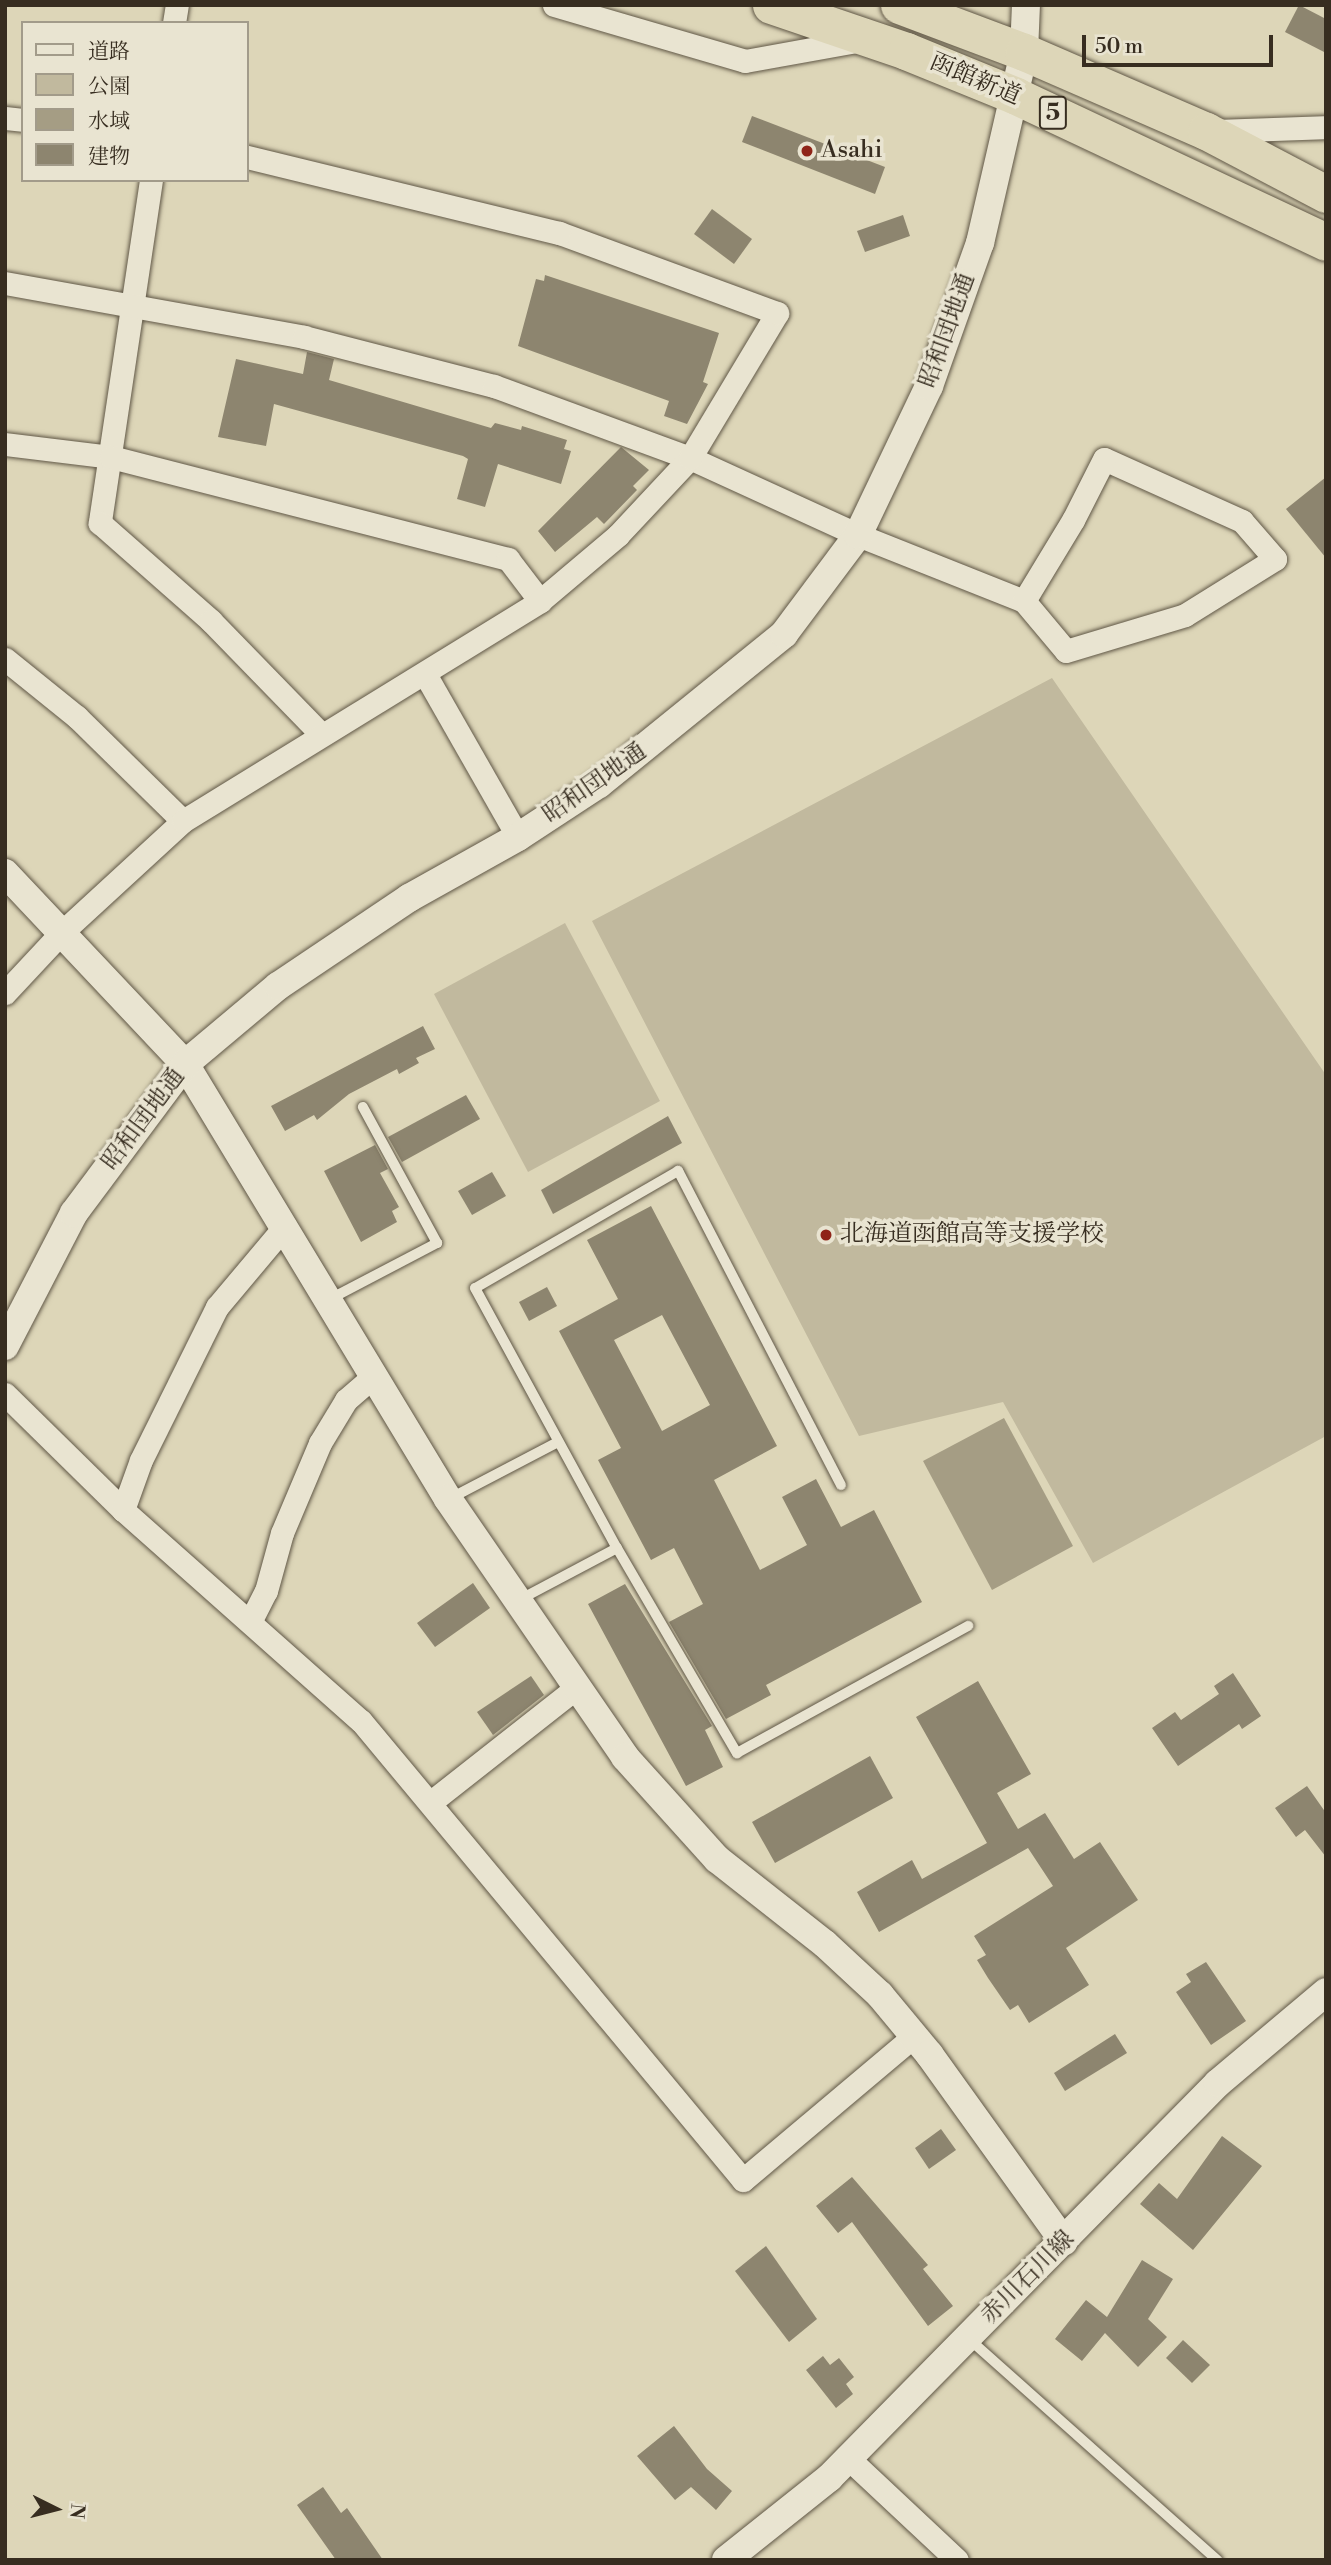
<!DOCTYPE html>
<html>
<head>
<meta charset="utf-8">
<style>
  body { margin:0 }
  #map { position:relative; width:1331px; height:2565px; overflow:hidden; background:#ddd6b8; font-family:"Libre Bodoni","Noto Serif JP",serif }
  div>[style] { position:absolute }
  .green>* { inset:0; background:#c1b99e }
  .water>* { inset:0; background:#a59d84 }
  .building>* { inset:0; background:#8d856f }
  .roads { filter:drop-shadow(0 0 2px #605746) drop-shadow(0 0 2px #605746) }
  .service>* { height:10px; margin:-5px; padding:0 5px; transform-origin:5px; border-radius:5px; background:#e9e4d1 }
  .minor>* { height:23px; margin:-11.5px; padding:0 11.5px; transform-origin:11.5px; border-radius:11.5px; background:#e9e4d1 }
  .tertiary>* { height:28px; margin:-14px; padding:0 14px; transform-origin:14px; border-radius:14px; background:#e9e4d1 }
  .trunk>* { height:37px; margin:-18.5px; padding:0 18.5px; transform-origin:18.5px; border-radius:18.5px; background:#ddd6b8 }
  .dots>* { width:19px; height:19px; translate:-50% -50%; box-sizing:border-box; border:4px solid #e9e4d1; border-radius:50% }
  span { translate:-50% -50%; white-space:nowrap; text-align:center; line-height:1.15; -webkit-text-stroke:7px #e9e4d1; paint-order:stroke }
  .shield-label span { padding:2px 5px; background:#e9e4d1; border:2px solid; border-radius:5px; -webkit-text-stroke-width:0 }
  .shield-label { font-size:23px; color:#372d20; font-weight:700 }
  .street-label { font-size:24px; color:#372d20 }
  .poi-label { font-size:24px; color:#372d20 }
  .left { translate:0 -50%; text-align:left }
  .frame { position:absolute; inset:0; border:7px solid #372d20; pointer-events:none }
  .legend { position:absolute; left:21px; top:21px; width:228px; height:161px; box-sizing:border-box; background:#e9e4d1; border:2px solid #a29b8a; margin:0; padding:9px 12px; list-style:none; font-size:21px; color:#372d20 }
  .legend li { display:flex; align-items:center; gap:14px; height:35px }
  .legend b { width:35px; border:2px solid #a29b8a }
  .north { position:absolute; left:21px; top:2474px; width:70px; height:70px; -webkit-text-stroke:5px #e9e4d1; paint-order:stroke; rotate:96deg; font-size:19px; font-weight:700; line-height:28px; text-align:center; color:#372d20 }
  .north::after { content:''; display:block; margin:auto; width:24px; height:32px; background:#372d20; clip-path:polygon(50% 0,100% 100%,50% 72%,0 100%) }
  .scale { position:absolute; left:1082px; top:35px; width:191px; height:32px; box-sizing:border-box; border:4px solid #372d20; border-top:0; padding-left:9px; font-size:21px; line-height:24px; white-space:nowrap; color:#372d20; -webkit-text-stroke:5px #e9e4d1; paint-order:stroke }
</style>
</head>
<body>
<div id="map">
  <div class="green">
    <i style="clip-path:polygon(1052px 678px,1326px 1075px,1326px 1436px,1093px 1563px,1003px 1402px,859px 1436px,592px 921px)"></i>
    <i style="clip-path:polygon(565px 923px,660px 1101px,528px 1172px,434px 994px)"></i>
  </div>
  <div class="water">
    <i style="clip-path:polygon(1004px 1418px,1073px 1546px,992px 1590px,923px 1461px)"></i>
  </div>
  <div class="building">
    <i style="clip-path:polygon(1299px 5px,1326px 19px,1326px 53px,1285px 32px)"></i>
    <i style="clip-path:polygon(752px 116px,885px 167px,875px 194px,742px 142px)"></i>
    <i style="clip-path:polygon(712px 209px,752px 239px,734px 264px,694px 234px)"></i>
    <i style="clip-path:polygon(903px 215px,910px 236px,865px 252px,857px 231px)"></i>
    <i style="clip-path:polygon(545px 275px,719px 333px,703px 382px,708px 384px,687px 424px,664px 416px,669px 401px,518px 346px,536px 279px,544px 281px)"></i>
    <i style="clip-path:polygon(307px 352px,334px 359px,329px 380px,491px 428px,495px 423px,521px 430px,522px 426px,567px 440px,564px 449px,571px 451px,561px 484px,498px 464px,485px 507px,457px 499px,468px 459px,463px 456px,274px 404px,266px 446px,218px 437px,236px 359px,303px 374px)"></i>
    <i style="clip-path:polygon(621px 447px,649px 470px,633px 486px,637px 490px,604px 524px,597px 517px,555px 552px,538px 531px)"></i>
    <i style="clip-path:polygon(1326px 477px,1326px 558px,1286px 509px)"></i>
    <i style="clip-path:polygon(423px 1026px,435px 1049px,416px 1058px,419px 1063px,399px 1074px,397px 1069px,349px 1094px,317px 1120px,314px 1115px,285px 1131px,271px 1106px)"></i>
    <i style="clip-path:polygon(466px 1095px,480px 1119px,402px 1162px,388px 1137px)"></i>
    <i style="clip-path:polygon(668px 1116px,682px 1143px,553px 1214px,541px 1190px)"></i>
    <i style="clip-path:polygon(375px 1145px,388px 1169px,380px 1173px,399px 1207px,392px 1211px,397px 1222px,361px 1242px,324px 1171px)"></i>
    <i style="clip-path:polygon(492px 1172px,506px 1196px,472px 1215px,458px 1191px)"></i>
    <i style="clip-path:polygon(evenodd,651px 1206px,777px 1446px,714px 1480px,760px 1570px,807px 1545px,782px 1497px,816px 1479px,841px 1527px,874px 1510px,922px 1602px,766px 1685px,771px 1695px,726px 1719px,669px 1622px,703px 1604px,674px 1548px,651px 1560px,598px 1460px,621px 1448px,559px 1331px,618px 1299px,587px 1240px,651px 1206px,662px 1315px,710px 1405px,662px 1431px,614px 1340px,662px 1315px)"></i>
    <i style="clip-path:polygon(547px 1287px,557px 1306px,529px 1321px,519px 1302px)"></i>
    <i style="clip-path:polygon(473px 1583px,490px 1608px,435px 1647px,417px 1623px)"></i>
    <i style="clip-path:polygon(625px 1584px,712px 1726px,705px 1730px,723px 1767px,686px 1786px,588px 1604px)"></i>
    <i style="clip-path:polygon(1233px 1673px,1261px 1716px,1242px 1729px,1239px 1724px,1178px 1766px,1152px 1728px,1175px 1712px,1181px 1720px,1219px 1694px,1214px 1686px)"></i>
    <i style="clip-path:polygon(531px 1676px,544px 1695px,493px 1735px,477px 1712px)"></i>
    <i style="clip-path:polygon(978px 1681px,1031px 1774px,997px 1793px,1018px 1829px,1045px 1813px,1074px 1859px,1100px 1842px,1138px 1900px,1066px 1948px,1089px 1985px,1029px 2023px,1018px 2005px,1010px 2010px,988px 1978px,977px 1960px,986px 1955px,974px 1936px,1053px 1886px,1028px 1848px,879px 1932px,857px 1892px,912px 1860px,922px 1879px,987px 1843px,916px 1717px)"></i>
    <i style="clip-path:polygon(870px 1756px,893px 1798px,775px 1863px,752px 1822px)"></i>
    <i style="clip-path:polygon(1307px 1786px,1326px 1813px,1326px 1857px,1305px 1830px,1296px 1837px,1275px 1808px)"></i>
    <i style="clip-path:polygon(1206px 1962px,1246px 2021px,1211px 2045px,1176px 1992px,1191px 1982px,1186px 1974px)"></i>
    <i style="clip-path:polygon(1115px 2034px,1127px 2053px,1065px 2091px,1054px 2073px)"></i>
    <i style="clip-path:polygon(941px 2129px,956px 2150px,929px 2169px,915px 2148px)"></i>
    <i style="clip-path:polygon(1222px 2136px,1262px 2166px,1193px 2250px,1140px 2204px,1159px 2183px,1177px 2199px)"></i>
    <i style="clip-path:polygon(852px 2177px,928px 2265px,923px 2269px,953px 2306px,928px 2326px,852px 2222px,838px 2233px,816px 2206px)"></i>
    <i style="clip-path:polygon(766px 2246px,817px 2319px,789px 2342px,735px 2271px)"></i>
    <i style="clip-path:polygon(1142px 2260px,1173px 2279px,1148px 2319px,1167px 2337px,1138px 2367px,1105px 2333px,1082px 2361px,1055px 2339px,1086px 2300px,1107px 2317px)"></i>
    <i style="clip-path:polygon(1183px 2340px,1210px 2365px,1192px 2383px,1166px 2358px)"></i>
    <i style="clip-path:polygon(823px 2356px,830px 2365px,839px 2358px,854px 2377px,846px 2384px,853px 2394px,836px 2408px,806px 2370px)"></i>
    <i style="clip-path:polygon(674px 2426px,707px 2469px,732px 2491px,716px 2510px,691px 2487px,675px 2500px,637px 2456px)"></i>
    <i style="clip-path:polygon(323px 2487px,341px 2513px,347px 2508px,383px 2560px,336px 2560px,297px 2505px)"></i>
  </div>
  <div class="roads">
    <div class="service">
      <i style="left:330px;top:1299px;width:121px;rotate:-27.6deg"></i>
      <i style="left:437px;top:1243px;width:155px;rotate:-118.6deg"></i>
      <i style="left:841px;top:1485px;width:354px;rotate:-117.4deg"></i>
      <i style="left:678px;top:1171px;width:234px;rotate:150deg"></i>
      <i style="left:475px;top:1288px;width:296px;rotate:61.4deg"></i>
      <i style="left:617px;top:1548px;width:238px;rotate:59.7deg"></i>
      <i style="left:737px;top:1753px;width:264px;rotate:-28.8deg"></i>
      <i style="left:449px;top:1499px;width:123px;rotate:-27.6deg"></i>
      <i style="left:517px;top:1601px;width:113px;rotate:-27.9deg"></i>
      <i style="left:968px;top:2338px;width:334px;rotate:41.7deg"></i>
    </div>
    <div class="minor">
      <i style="left:554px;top:5px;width:199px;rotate:16.3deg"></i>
      <i style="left:745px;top:61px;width:119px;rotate:-10.2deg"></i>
      <i style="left:174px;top:23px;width:18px;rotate:-81deg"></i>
      <i style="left:5px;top:118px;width:18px;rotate:6deg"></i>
      <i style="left:1213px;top:131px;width:113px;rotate:-2deg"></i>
      <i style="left:151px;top:180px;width:347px;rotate:98.5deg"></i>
      <i style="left:100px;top:523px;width:148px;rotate:41.4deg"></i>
      <i style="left:211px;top:621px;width:158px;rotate:45.8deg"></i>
      <i style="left:5px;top:283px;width:304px;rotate:10.2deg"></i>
      <i style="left:304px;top:337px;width:196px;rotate:14.5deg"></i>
      <i style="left:494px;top:386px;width:209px;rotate:20.2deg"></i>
      <i style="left:690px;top:458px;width:185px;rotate:24.6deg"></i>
      <i style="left:858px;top:535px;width:179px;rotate:21.7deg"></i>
      <i style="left:1024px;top:601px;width:65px;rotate:50deg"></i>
      <i style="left:1066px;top:651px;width:124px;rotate:-16.8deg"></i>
      <i style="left:1185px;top:615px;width:106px;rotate:-31.9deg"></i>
      <i style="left:1275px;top:559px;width:50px;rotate:-131deg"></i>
      <i style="left:1242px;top:521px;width:151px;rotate:-155.8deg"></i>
      <i style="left:1104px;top:459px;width:68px;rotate:116.9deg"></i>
      <i style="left:1073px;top:520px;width:95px;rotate:121.2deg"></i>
      <i style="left:5px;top:444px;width:107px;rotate:7deg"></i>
      <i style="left:111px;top:457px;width:410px;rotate:14.4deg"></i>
      <i style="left:508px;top:559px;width:53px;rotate:52.7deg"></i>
      <i style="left:5px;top:659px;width:92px;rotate:38.9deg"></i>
      <i style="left:77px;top:717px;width:148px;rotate:44.5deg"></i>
      <i style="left:425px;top:674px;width:188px;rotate:60.3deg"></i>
      <i style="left:5px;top:993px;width:81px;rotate:-47deg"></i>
      <i style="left:60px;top:934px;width:167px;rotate:-42.6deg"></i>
      <i style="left:183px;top:821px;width:419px;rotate:-31.6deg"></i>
      <i style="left:540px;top:601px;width:102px;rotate:-40.2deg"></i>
      <i style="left:618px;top:535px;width:105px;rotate:-46.9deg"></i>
      <i style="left:690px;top:458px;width:169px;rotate:-59deg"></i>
      <i style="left:777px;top:313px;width:232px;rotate:-159.8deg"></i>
      <i style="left:559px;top:233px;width:321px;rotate:-166.3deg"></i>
      <i style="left:5px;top:1394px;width:165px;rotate:44.5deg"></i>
      <i style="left:123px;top:1510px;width:318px;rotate:41.6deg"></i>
      <i style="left:361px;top:1721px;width:597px;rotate:50.23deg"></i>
      <i style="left:743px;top:2180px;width:224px;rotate:-40.1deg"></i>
      <i style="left:123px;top:1510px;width:53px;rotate:-70.2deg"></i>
      <i style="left:141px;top:1460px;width:171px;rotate:-63.6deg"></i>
      <i style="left:217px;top:1307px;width:106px;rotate:-50deg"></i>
      <i style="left:250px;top:1622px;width:35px;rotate:-63deg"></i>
      <i style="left:266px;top:1591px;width:60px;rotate:-74.6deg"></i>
      <i style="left:282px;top:1533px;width:98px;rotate:-67.1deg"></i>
      <i style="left:320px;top:1443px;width:50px;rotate:-58.8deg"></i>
      <i style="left:346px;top:1400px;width:38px;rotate:-41deg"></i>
      <i style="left:431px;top:1802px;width:184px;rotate:-38.2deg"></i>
      <i style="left:848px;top:2458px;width:149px;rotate:43.1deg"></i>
    </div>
    <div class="tertiary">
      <i style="left:5px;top:873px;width:262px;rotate:46.7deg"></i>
      <i style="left:185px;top:1064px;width:508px;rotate:58.84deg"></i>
      <i style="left:448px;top:1499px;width:313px;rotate:55.5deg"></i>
      <i style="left:625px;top:1757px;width:137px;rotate:48deg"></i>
      <i style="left:717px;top:1859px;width:137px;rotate:38.2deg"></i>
      <i style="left:825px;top:1944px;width:75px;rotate:42.8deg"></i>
      <i style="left:880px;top:1995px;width:77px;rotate:50.3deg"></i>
      <i style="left:929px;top:2054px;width:231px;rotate:54.3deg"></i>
      <i style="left:5px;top:1346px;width:150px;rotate:-62.6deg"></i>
      <i style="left:74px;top:1213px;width:186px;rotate:-53.3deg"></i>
      <i style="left:185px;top:1064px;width:121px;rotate:-40deg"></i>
      <i style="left:278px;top:986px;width:158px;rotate:-33.9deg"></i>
      <i style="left:409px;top:898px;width:125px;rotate:-29.2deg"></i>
      <i style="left:518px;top:837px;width:97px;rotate:-33.2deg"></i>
      <i style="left:599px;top:784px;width:238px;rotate:-39deg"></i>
      <i style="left:784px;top:634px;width:124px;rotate:-53.2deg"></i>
      <i style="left:858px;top:535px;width:165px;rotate:-64.5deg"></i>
      <i style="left:929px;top:386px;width:152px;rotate:-70.4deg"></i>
      <i style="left:980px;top:243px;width:196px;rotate:-77deg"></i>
      <i style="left:1024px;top:52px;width:47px;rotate:-87.6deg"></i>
      <i style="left:726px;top:2560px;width:132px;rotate:-38.5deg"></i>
      <i style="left:829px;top:2478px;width:554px;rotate:-45.44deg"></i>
      <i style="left:1218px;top:2083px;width:141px;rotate:-40.1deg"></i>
    </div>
    <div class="trunk">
      <i style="left:771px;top:5px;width:143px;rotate:18.8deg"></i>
      <i style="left:906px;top:51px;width:119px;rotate:22.2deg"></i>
      <i style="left:1016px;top:96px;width:343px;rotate:25.2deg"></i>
      <i style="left:899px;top:5px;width:134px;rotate:20.6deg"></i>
      <i style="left:1024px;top:52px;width:198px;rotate:23.5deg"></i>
      <i style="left:1206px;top:131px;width:136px;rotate:27.7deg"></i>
    </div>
  </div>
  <div class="dots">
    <i style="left:807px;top:151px;background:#8f2418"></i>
    <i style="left:826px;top:1235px;background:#8f2418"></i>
  </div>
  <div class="shield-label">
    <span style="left:1053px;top:113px">5</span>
  </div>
  <div class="street-label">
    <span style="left:975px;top:80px;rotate:23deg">函館新道</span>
    <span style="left:948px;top:331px;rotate:-70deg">昭和団地通</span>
    <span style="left:595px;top:784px;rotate:-35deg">昭和団地通</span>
    <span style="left:144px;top:1120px;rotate:-53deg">昭和団地通</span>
    <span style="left:1028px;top:2278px;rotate:-45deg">赤川石川線</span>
  </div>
  <div class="poi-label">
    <span class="left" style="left:821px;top:151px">Asahi</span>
    <span class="left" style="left:840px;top:1235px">北海道函館高等支援学校</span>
  </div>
  <div class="frame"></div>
  <ul class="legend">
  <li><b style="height:9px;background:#e9e4d1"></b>道路</li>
  <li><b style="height:19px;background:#c1b99e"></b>公園</li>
  <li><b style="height:19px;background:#a59d84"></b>水域</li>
  <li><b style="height:19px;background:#8d856f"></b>建物</li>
  </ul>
  <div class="north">N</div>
  <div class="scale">50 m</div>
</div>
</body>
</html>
